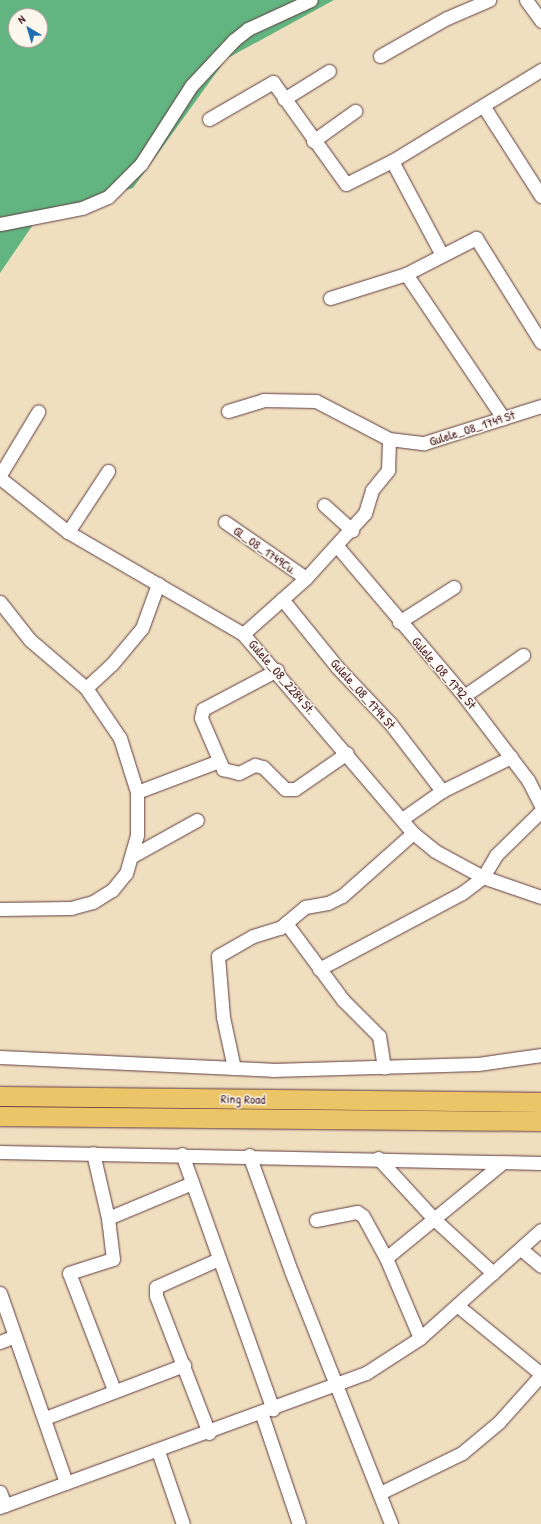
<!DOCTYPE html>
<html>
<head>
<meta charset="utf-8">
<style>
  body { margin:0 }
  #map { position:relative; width:541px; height:1524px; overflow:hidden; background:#efdfbf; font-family:"Patrick Hand",sans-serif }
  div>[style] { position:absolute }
  .forest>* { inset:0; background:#62b581 }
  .roads { filter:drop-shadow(0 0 1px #633c41) drop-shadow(0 0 1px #633c41) }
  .minor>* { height:13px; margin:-6.5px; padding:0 6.5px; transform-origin:6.5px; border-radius:6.5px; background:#fff }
  .highway>* { height:19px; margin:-9.5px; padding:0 9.5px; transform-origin:9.5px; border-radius:9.5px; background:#edc569 }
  span { translate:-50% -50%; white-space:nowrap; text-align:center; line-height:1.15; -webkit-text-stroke:3px #fbf7ec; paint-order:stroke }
  .street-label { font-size:13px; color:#4a1f2b }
  .north { position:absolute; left:8px; top:8px; width:40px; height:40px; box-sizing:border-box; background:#fbf7ec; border:1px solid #b4a19f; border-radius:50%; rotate:322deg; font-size:11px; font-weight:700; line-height:16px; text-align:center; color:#4a1f2b }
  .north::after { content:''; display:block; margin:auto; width:14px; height:18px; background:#1f6fb2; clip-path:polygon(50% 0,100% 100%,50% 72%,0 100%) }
</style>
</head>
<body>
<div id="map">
  <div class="forest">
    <i style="clip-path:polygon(evenodd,0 0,334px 0,226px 59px,133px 188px,39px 216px,0 273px,0 0,16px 16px,40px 16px,40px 40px,16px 40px,16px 16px)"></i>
  </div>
  <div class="roads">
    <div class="minor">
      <i style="left:526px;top:0;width:26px;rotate:54deg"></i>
      <i style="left:380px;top:56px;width:77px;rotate:-29.6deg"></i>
      <i style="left:447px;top:18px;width:46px;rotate:-23.2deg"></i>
      <i style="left:284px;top:99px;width:53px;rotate:-31.9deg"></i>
      <i style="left:484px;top:107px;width:106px;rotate:57.4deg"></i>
      <i style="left:209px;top:119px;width:74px;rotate:-30deg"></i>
      <i style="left:273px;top:82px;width:125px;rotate:54.4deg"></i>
      <i style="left:346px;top:184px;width:51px;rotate:-26.6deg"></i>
      <i style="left:392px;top:161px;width:175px;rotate:-31.4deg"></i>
      <i style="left:313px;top:141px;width:52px;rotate:-35.5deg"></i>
      <i style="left:392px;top:161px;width:106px;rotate:62deg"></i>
      <i style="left:0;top:224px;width:84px;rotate:-11deg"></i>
      <i style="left:82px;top:208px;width:28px;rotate:-23deg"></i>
      <i style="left:108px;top:197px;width:47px;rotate:-45deg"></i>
      <i style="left:141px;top:164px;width:93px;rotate:-57.3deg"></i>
      <i style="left:191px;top:86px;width:63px;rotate:-46.9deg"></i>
      <i style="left:234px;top:40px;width:18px;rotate:-38deg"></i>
      <i style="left:248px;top:29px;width:69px;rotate:-24.7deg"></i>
      <i style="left:406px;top:274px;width:174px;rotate:56deg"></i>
      <i style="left:330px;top:298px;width:80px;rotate:-17.5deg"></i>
      <i style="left:406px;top:274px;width:79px;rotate:-27.2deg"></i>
      <i style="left:476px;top:238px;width:123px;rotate:58deg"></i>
      <i style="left:228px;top:411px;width:37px;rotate:-17deg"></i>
      <i style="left:263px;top:400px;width:53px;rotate:1.1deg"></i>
      <i style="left:316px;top:401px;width:82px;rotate:27.5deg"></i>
      <i style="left:0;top:475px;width:74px;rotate:-58.9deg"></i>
      <i style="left:0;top:478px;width:87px;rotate:38.5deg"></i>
      <i style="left:68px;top:532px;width:203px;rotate:30.2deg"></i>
      <i style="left:243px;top:634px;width:262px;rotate:49.5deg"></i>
      <i style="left:413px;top:833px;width:28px;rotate:39deg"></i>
      <i style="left:435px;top:851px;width:55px;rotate:28.4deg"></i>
      <i style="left:483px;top:877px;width:61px;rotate:19deg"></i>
      <i style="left:324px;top:505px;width:38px;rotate:42deg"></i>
      <i style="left:225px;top:522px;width:98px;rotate:34.7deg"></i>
      <i style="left:68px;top:532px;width:73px;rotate:-56.7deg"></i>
      <i style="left:337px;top:546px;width:197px;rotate:49.7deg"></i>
      <i style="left:464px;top:696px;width:106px;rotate:52.7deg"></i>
      <i style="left:528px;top:780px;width:29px;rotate:63deg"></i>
      <i style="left:282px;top:599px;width:87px;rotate:51deg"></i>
      <i style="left:337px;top:667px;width:77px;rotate:46.6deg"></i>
      <i style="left:390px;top:723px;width:86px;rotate:52.6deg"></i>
      <i style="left:0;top:602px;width:48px;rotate:51.7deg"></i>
      <i style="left:30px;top:640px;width:74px;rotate:40.6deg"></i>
      <i style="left:86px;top:688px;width:60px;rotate:55.8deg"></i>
      <i style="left:120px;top:738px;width:57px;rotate:72.5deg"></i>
      <i style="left:137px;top:792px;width:43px;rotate:90deg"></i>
      <i style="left:137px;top:835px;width:40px;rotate:106deg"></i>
      <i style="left:126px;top:873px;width:22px;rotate:129deg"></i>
      <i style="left:112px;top:890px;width:22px;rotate:148deg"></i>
      <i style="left:93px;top:902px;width:23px;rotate:165deg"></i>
      <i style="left:71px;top:908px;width:71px;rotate:179.2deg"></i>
      <i style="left:399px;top:622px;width:65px;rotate:-32.5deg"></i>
      <i style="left:243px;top:634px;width:84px;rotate:-41.6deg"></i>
      <i style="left:306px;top:578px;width:88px;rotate:-47.8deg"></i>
      <i style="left:365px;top:513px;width:24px;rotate:-73deg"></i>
      <i style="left:372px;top:490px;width:26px;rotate:-51deg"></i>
      <i style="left:388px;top:470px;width:31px;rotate:-88deg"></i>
      <i style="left:389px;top:439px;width:35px;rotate:7deg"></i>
      <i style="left:424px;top:443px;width:123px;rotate:-17.5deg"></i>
      <i style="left:277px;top:670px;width:84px;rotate:152.2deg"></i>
      <i style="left:203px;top:709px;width:9px;rotate:103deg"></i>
      <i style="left:201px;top:718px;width:56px;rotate:66.7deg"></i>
      <i style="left:223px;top:769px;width:16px;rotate:14deg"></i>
      <i style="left:239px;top:773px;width:18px;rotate:-27deg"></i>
      <i style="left:255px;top:765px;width:8px;rotate:14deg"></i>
      <i style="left:263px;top:767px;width:31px;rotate:45deg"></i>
      <i style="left:285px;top:789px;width:10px"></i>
      <i style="left:295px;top:789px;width:63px;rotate:-34.7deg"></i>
      <i style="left:86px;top:688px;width:35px;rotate:-43deg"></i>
      <i style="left:112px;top:664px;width:47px;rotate:-50.2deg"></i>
      <i style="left:142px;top:628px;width:47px;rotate:-70deg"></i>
      <i style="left:464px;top:696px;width:72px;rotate:-34.8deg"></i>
      <i style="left:137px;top:792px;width:88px;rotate:-20.7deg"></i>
      <i style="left:402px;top:819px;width:49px;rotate:-35deg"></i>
      <i style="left:442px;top:791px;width:77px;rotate:-26.2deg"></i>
      <i style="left:134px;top:855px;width:72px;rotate:-29.1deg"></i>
      <i style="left:286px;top:923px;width:96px;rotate:53.5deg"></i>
      <i style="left:343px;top:1000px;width:51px;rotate:45deg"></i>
      <i style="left:379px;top:1036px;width:32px;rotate:81deg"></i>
      <i style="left:319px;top:969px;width:162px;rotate:-28deg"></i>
      <i style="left:462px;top:893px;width:26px;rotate:-37deg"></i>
      <i style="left:483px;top:877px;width:26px;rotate:-59deg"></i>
      <i style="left:496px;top:855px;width:63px;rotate:-44.4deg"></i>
      <i style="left:0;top:1057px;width:272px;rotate:2.7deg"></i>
      <i style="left:272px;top:1070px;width:206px;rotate:-1.7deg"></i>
      <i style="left:478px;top:1064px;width:64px;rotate:-8.1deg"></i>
      <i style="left:234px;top:1068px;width:52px;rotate:-102.2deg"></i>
      <i style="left:223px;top:1017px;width:61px;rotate:-94.7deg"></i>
      <i style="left:218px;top:956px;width:40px;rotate:-29.7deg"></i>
      <i style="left:253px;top:936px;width:28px;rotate:-17deg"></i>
      <i style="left:280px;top:928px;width:33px;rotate:-40deg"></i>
      <i style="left:305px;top:907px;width:23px;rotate:-10deg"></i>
      <i style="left:328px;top:903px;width:16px;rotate:-27deg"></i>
      <i style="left:342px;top:896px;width:95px;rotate:-41.6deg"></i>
      <i style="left:0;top:1152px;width:541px;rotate:1.16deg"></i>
      <i style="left:93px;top:1153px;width:67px;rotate:77deg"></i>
      <i style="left:182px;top:1154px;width:271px;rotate:70.4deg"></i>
      <i style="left:249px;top:1155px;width:123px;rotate:70.1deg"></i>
      <i style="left:291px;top:1271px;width:272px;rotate:68.4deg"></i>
      <i style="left:378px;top:1158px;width:83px;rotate:47.4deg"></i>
      <i style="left:434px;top:1219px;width:80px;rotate:42.5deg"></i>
      <i style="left:316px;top:1220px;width:42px;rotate:-11deg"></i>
      <i style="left:357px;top:1212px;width:7px;rotate:34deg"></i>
      <i style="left:363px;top:1216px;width:48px;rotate:61.3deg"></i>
      <i style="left:521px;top:1249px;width:26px;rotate:40deg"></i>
      <i style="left:0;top:1293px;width:201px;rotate:70.8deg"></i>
      <i style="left:458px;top:1306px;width:107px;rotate:39.3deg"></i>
      <i style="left:420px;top:1338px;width:87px;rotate:-113deg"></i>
      <i style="left:386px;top:1258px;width:150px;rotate:-39.3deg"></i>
      <i style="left:0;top:1342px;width:16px;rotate:-22deg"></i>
      <i style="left:114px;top:1390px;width:125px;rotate:-111deg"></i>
      <i style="left:69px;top:1273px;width:46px;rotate:-17.7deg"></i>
      <i style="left:113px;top:1259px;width:41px;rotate:-97deg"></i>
      <i style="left:108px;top:1218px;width:91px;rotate:-22.6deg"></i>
      <i style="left:261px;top:1412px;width:118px;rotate:71.3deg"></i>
      <i style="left:45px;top:1418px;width:149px;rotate:-20.9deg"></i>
      <i style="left:209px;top:1433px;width:147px;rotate:-111.1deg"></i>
      <i style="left:156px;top:1296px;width:9px;rotate:-90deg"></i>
      <i style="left:156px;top:1287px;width:69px;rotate:-24deg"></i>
      <i style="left:158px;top:1451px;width:77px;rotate:71.1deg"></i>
      <i style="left:0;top:1492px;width:14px;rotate:69deg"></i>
      <i style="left:380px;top:1493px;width:91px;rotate:-26deg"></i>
      <i style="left:462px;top:1453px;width:48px;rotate:-40deg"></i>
      <i style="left:499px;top:1422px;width:63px;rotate:-48.2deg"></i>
      <i style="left:0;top:1507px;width:390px;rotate:-20.1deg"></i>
      <i style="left:366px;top:1373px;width:64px;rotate:-32.9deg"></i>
      <i style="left:420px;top:1338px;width:162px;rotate:-41.8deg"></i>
    </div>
    <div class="highway">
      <i style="left:0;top:1096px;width:541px;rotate:0.64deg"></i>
      <i style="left:0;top:1116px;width:541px;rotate:0.53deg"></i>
    </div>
  </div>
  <div class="street-label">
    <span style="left:472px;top:428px;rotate:-18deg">Gulele_08_1749 St</span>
    <span style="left:265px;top:550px;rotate:35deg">GL_08_1749Cu.</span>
    <span style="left:444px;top:673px;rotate:49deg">Gulele_08_1792 St</span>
    <span style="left:282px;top:677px;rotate:49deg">Gulele_08_2284 St.</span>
    <span style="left:363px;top:694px;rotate:48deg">Gulele_08_1794 St</span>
    <span style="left:243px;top:1099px;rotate:1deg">Ring Road</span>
  </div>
  <div class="north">N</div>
</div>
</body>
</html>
